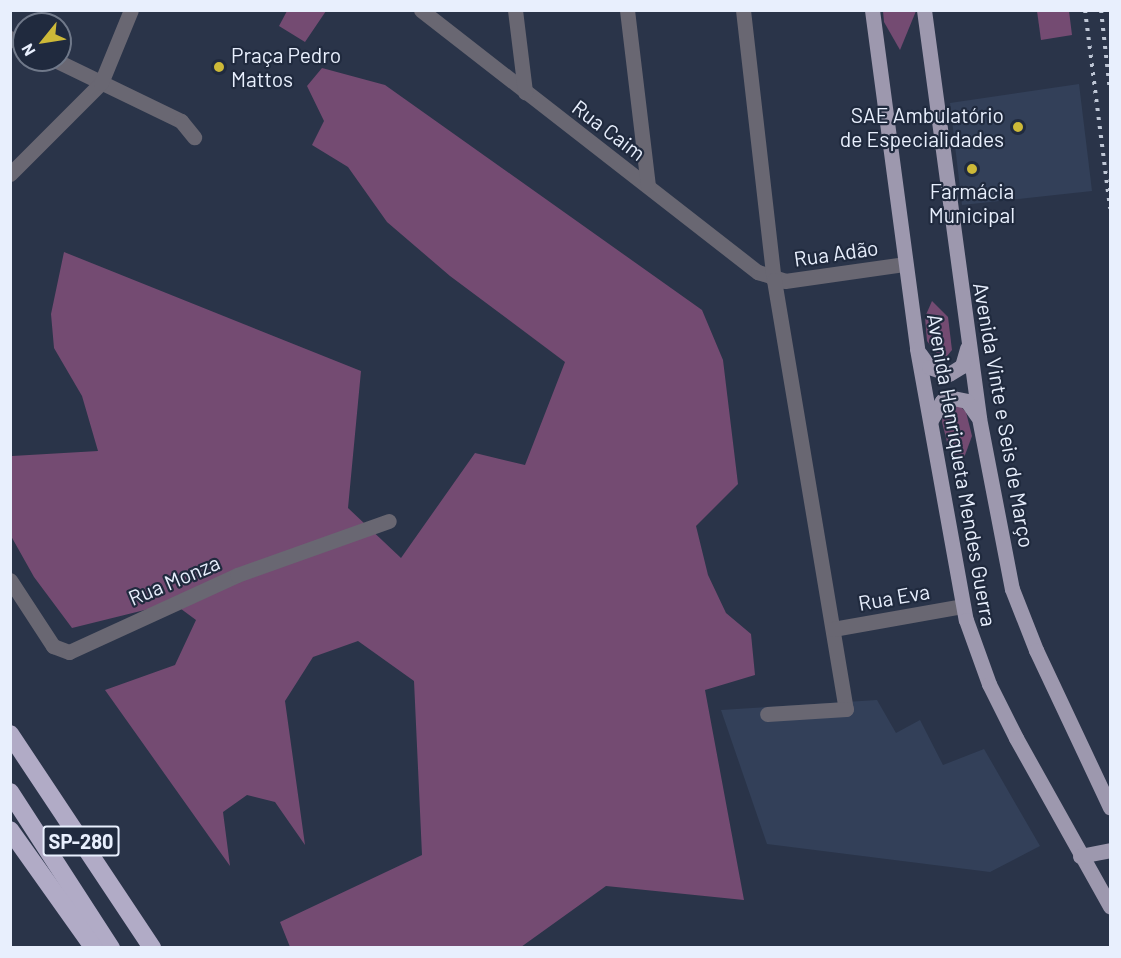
<!DOCTYPE html>
<html>
<head>
<meta charset="utf-8">
<style>
  body { margin:0 }
  #map { position:relative; width:1121px; height:958px; overflow:hidden; background:#2a3449; font-family:Barlow,sans-serif }
  div>[style] { position:absolute }
  .built>* { inset:0; background:#334059 }
  .green>* { inset:0; background:#744b72 }
  .minor>* { height:15px; margin:-7.5px; padding:0 7.5px; transform-origin:7.5px; border-radius:7.5px; background:#696772 }
  .major>* { height:15px; margin:-7.5px; padding:0 7.5px; transform-origin:7.5px; border-radius:7.5px; background:#9d98ae }
  .highway>* { height:18px; margin:-9px; padding:0 9px; transform-origin:9px; border-radius:9px; background:#b1abc6 }
  .rail>* { height:4px; margin-top:-2px; transform-origin:0; background:repeating-linear-gradient(90deg,#bfc7d6 0 3px,transparent 0 9px) }
  .dots>* { width:16px; height:16px; translate:-50% -50%; box-sizing:border-box; border:3px solid #202a3e; border-radius:50% }
  span { translate:-50% -50%; white-space:nowrap; text-align:center; line-height:1.15; -webkit-text-stroke:4.5px #202a3e; paint-order:stroke }
  .shield-label span { padding:2px 4px; background:#202a3e; border:2px solid; border-radius:4px; -webkit-text-stroke-width:0 }
  .shield-label { font-size:20px; color:#e8effd; font-weight:700 }
  .poi-label { font-size:21px; color:#e8effd }
  .left { translate:0 -50%; text-align:left }
  .right { translate:-100% -50%; text-align:right }
  .street-label { font-size:21px; color:#e8effd }
  .frame { position:absolute; inset:0; border:12px solid #e8effd; pointer-events:none }
  .north { position:absolute; left:12px; top:12px; width:60px; height:60px; box-sizing:border-box; background:#202a3e; border:2px solid #70798a; border-radius:50%; rotate:240deg; font-size:16px; font-weight:700; line-height:24px; text-align:center; color:#e8effd }
  .north::after { content:''; display:block; margin:auto; width:21px; height:27px; background:#cdb938; clip-path:polygon(50% 0,100% 100%,50% 72%,0 100%) }
</style>
</head>
<body>
<div id="map">
  <div class="built">
    <i style="clip-path:polygon(1079px 84px,1092px 191px,962px 205px,950px 103px)"></i>
    <i style="clip-path:polygon(877px 700px,896px 733px,920px 720px,943px 765px,984px 749px,1040px 846px,990px 872px,767px 844px,721px 710px)"></i>
  </div>
  <div class="green">
    <i style="clip-path:polygon(287px 11px,287px 10px,326px 11px,305px 42px,279px 26px)"></i>
    <i style="clip-path:polygon(883px 11px,916px 11px,900px 50px,884px 22px)"></i>
    <i style="clip-path:polygon(1037px 11px,1069px 11px,1072px 35px,1041px 40px)"></i>
    <i style="clip-path:polygon(322px 68px,385px 85px,702px 310px,723px 360px,738px 484px,696px 526px,708px 575px,726px 613px,751px 634px,755px 675px,705px 690px,744px 900px,606px 886px,521px 947px,290px 947px,280px 922px,422px 855px,414px 681px,358px 641px,313px 657px,285px 701px,305px 845px,275px 802px,247px 795px,223px 812px,230px 866px,105px 690px,175px 665px,196px 620px,173px 603px,72px 628px,34px 577px,11px 536px,12px 456px,98px 451px,82px 396px,54px 348px,51px 314px,64px 252px,361px 371px,348px 508px,401px 558px,475px 453px,525px 465px,565px 362px,450px 276px,387px 222px,348px 167px,312px 145px,324px 121px,307px 86px)"></i>
    <i style="clip-path:polygon(932px 301px,948px 317px,952px 350px,947px 356px,938px 355px,927px 341px,925px 317px)"></i>
    <i style="clip-path:polygon(958px 404px,966px 412px,972px 436px,961px 466px,948px 446px,942px 422px,944px 407px)"></i>
  </div>
  <div class="minor">
    <i style="left:421px;top:10px;width:427px;rotate:37.9deg"></i>
    <i style="left:758px;top:272px;width:28px;rotate:18deg"></i>
    <i style="left:785px;top:281px;width:120px;rotate:-8.1deg"></i>
    <i style="left:515px;top:10px;width:83px;rotate:83deg"></i>
    <i style="left:627px;top:10px;width:176px;rotate:83.2deg"></i>
    <i style="left:743px;top:10px;width:272px;rotate:83.5deg"></i>
    <i style="left:774px;top:280px;width:435px;rotate:80.5deg"></i>
    <i style="left:846px;top:709px;width:79px;rotate:176.4deg"></i>
    <i style="left:10px;top:38px;width:16px;rotate:27deg"></i>
    <i style="left:55px;top:60px;width:140px;rotate:25.8deg"></i>
    <i style="left:181px;top:121px;width:21px;rotate:51deg"></i>
    <i style="left:10px;top:174px;width:129px;rotate:-45deg"></i>
    <i style="left:101px;top:83px;width:79px;rotate:-67.7deg"></i>
    <i style="left:10px;top:580px;width:79px;rotate:56.9deg"></i>
    <i style="left:53px;top:646px;width:17px;rotate:21deg"></i>
    <i style="left:69px;top:652px;width:185px;rotate:-24.6deg"></i>
    <i style="left:237px;top:575px;width:161px;rotate:-19.6deg"></i>
    <i style="left:833px;top:629px;width:131px;rotate:-10.1deg"></i>
  </div>
  <div class="major">
    <i style="left:872px;top:10px;width:342px;rotate:82.4deg"></i>
    <i style="left:917px;top:349px;width:275px;rotate:79.8deg"></i>
    <i style="left:966px;top:620px;width:68px;rotate:70.2deg"></i>
    <i style="left:989px;top:684px;width:60px;rotate:63.4deg"></i>
    <i style="left:1016px;top:738px;width:193px;rotate:60.8deg"></i>
    <i style="left:924px;top:10px;width:412px;rotate:82.3deg"></i>
    <i style="left:979px;top:418px;width:174px;rotate:79.1deg"></i>
    <i style="left:1012px;top:589px;width:66px;rotate:68.5deg"></i>
    <i style="left:1036px;top:650px;width:174px;rotate:64.8deg"></i>
    <i style="left:920px;top:354px;width:16px;rotate:55deg"></i>
    <i style="left:929px;top:367px;width:21px;rotate:19deg"></i>
    <i style="left:949px;top:374px;width:15px;rotate:-32deg"></i>
    <i style="left:962px;top:366px;width:19px;rotate:-74deg"></i>
    <i style="left:931px;top:420px;width:22px;rotate:-60deg"></i>
    <i style="left:942px;top:401px;width:11px;rotate:-15deg"></i>
    <i style="left:953px;top:398px;width:14px;rotate:12deg"></i>
    <i style="left:967px;top:401px;width:18px;rotate:56deg"></i>
    <i style="left:1080px;top:856px;width:31px;rotate:-11deg"></i>
  </div>
  <div class="highway">
    <i style="left:10px;top:734px;width:257px;rotate:56.4deg"></i>
    <i style="left:10px;top:792px;width:186px;rotate:57.1deg"></i>
    <i style="left:10px;top:830px;width:145px;rotate:54.6deg"></i>
  </div>
  <div class="rail">
    <i style="left:1085px;top:10px;width:200px;rotate:82.8deg"></i>
    <i style="left:1101px;top:10px;width:81px;rotate:83.7deg"></i>
  </div>
  <div class="dots">
    <i style="left:219px;top:67px;background:#cdb938"></i>
    <i style="left:1018px;top:127px;background:#cdb938"></i>
    <i style="left:972px;top:169px;background:#cdb938"></i>
  </div>
  <div class="shield-label">
    <span style="left:81px;top:841px">SP-280</span>
  </div>
  <div class="poi-label">
    <span class="left" style="left:231px;top:67px">Praça Pedro<br>Mattos</span>
    <span class="right" style="left:1004px;top:127px">SAE Ambulatório<br>de Especialidades</span>
    <span style="left:972px;top:203px">Farmácia<br>Municipal</span>
  </div>
  <div class="street-label">
    <span style="left:609px;top:130px;rotate:37deg">Rua Caim</span>
    <span style="left:836px;top:253px;rotate:-8deg">Rua Adão</span>
    <span style="left:1004px;top:415px;rotate:80deg">Avenida Vinte e Seis de Março</span>
    <span style="left:962px;top:470px;rotate:80deg">Avenida Henriqueta Mendes Guerra</span>
    <span style="left:174px;top:580px;rotate:-23deg">Rua Monza</span>
    <span style="left:894px;top:597px;rotate:-10deg">Rua Eva</span>
  </div>
  <div class="frame"></div>
  <div class="north">N</div>
</div>
</body>
</html>
